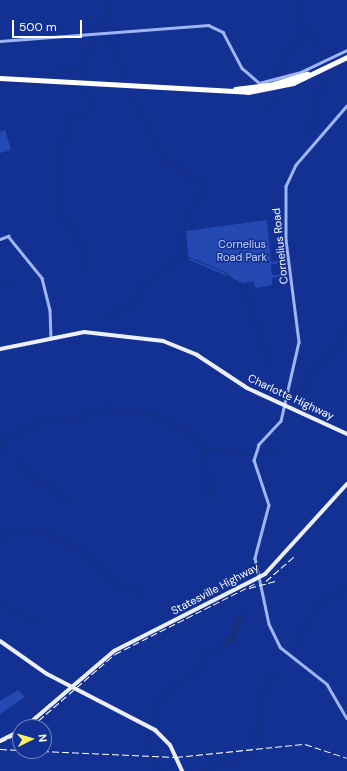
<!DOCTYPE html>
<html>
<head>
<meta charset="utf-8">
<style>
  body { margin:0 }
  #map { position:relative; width:347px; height:771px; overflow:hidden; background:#123193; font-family:"DM Sans",sans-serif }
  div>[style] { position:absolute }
  .green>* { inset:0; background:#2449b3 }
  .water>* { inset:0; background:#182f7a }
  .stream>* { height:1px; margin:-0.5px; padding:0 0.5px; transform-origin:0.5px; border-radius:0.5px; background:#182f7a }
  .tertiary>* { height:2.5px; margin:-1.25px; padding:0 1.25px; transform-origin:1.25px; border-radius:1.25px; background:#a0b5f3 }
  .primary>* { height:4px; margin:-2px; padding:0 2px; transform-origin:2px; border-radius:2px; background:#ebefff }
  .motorway>* { height:5px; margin:-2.5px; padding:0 2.5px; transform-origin:2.5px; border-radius:2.5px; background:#fff }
  .rail>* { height:1px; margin-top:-0.5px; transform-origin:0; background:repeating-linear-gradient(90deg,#fff 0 7px,transparent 0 10px) }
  span { translate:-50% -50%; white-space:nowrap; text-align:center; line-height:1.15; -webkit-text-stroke:3px #123193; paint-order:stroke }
  .park-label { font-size:11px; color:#c7d5fd }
  .street-label { font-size:11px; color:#fff }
  .north { position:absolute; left:12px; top:719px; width:40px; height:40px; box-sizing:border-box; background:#123193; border:1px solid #7183be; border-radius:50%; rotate:85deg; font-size:11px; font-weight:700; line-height:16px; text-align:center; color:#fff }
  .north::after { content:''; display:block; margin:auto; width:14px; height:18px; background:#fff061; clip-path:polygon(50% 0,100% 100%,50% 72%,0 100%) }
  .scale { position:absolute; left:12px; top:20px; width:70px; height:18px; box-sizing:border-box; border:2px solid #fff; border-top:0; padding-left:5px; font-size:12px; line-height:14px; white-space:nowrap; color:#fff; -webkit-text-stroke:3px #123193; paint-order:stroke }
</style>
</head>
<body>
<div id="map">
  <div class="green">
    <i style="clip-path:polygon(5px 130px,11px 150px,0 153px,0 132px)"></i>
    <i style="clip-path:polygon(267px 220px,271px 262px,289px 260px,271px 265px,272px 275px,291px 274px,272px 278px,272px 285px,256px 288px,253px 281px,243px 283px,189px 260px,186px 231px)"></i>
    <i style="clip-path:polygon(18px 690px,25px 697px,0 714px,0 701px)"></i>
  </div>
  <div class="water">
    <i style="clip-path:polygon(244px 613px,234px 641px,224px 647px,223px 640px,232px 635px,235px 619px)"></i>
  </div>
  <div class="stream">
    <i style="left:106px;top:29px;width:29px;rotate:-82deg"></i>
    <i style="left:305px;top:29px;width:16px;rotate:45deg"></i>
    <i style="left:316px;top:40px;width:18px;rotate:68deg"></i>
    <i style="left:107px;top:33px;width:51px;rotate:66.9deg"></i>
    <i style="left:300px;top:36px;width:8px;rotate:-60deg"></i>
    <i style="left:304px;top:29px;width:29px;rotate:-98deg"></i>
    <i style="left:41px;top:74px;width:39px;rotate:-7deg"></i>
    <i style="left:82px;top:76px;width:10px;rotate:-101deg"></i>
    <i style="left:80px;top:66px;width:23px;rotate:-59deg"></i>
    <i style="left:92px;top:46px;width:25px;rotate:-78deg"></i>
    <i style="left:97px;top:22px;width:18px;rotate:-47deg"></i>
    <i style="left:276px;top:76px;width:23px;rotate:-70deg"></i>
    <i style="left:284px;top:54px;width:19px;rotate:-47deg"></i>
    <i style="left:0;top:83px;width:37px;rotate:2deg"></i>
    <i style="left:128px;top:89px;width:76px;rotate:63.4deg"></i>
    <i style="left:162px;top:157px;width:19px;rotate:35deg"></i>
    <i style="left:270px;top:106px;width:16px;rotate:-63deg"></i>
    <i style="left:310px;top:131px;width:57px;rotate:-76.7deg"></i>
    <i style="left:70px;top:228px;width:18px;rotate:-124deg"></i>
    <i style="left:60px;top:213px;width:22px;rotate:-100deg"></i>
    <i style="left:56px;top:191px;width:67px;rotate:-81.4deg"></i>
    <i style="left:66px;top:125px;width:11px;rotate:-52deg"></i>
    <i style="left:73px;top:116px;width:12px;rotate:-5deg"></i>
    <i style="left:85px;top:115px;width:12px;rotate:-59deg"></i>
    <i style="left:91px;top:105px;width:6px;rotate:-90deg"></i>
    <i style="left:91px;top:99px;width:16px;rotate:-133deg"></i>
    <i style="left:71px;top:229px;width:24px;rotate:55deg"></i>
    <i style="left:85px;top:249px;width:24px;rotate:85deg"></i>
    <i style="left:181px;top:254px;width:45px;rotate:22deg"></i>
    <i style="left:223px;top:271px;width:23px;rotate:40deg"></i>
    <i style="left:241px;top:286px;width:44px;rotate:67.5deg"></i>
    <i style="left:258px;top:327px;width:38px;rotate:76deg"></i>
    <i style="left:181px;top:254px;width:41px;rotate:-83deg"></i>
    <i style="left:186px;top:213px;width:23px;rotate:-47deg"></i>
    <i style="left:202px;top:196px;width:15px;rotate:-94deg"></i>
    <i style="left:201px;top:181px;width:22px;rotate:-153deg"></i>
    <i style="left:0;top:286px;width:16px;rotate:-11deg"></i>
    <i style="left:105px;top:318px;width:30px;rotate:-27deg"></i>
    <i style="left:132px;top:304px;width:24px;rotate:-57deg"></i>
    <i style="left:145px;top:284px;width:46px;rotate:-38.9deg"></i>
    <i style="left:305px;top:404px;width:10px;rotate:-114deg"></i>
    <i style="left:301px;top:395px;width:21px;rotate:-71deg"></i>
    <i style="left:308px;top:375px;width:43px;rotate:-45.9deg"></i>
    <i style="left:338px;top:344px;width:19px;rotate:-62deg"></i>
    <i style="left:193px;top:436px;width:17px;rotate:40deg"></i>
    <i style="left:206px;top:447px;width:46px;rotate:10.1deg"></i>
    <i style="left:0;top:438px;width:42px;rotate:-21deg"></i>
    <i style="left:39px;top:423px;width:38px;rotate:-6deg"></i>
    <i style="left:77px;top:419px;width:32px;rotate:-22deg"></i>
    <i style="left:107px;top:407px;width:46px;rotate:10.1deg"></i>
    <i style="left:152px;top:415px;width:41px;rotate:25.9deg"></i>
    <i style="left:0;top:439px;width:12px;rotate:59deg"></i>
    <i style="left:206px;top:447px;width:50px;rotate:87.7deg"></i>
    <i style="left:257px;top:455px;width:22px;rotate:-18deg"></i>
    <i style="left:21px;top:462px;width:19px;rotate:54deg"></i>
    <i style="left:32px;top:477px;width:19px;rotate:25deg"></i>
    <i style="left:49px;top:485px;width:26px;rotate:39deg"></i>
    <i style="left:0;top:536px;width:35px;rotate:-10deg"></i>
    <i style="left:34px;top:530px;width:20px;rotate:18deg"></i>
    <i style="left:53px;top:536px;width:31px;rotate:27deg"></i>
    <i style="left:81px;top:550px;width:48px;rotate:43.3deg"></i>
    <i style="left:116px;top:583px;width:27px;rotate:22deg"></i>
    <i style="left:0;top:605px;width:5px;rotate:22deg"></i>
    <i style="left:8px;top:609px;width:30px;rotate:24deg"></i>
    <i style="left:296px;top:636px;width:35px;rotate:-55deg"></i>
    <i style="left:316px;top:607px;width:39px;rotate:-37deg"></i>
    <i style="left:296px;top:638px;width:5px;rotate:68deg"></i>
    <i style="left:149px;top:724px;width:27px;rotate:-66deg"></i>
    <i style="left:160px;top:699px;width:50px;rotate:-39.4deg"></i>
    <i style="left:199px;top:667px;width:17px;rotate:-62deg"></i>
    <i style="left:207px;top:652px;width:19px;rotate:-25deg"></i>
    <i style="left:148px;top:729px;width:24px;rotate:81deg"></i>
    <i style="left:154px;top:761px;width:12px;rotate:55deg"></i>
    <i style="left:200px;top:771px;width:58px;rotate:-18.1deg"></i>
    <i style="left:255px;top:753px;width:54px;rotate:-87.9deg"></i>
    <i style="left:257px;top:699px;width:24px;rotate:-57deg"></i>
    <i style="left:270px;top:679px;width:11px;rotate:-34deg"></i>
  </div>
  <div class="tertiary">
    <i style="left:0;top:41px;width:209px;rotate:-4.4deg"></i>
    <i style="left:208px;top:25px;width:17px;rotate:25deg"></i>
    <i style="left:223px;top:32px;width:41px;rotate:62.2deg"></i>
    <i style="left:242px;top:68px;width:23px;rotate:41deg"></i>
    <i style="left:259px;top:83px;width:43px;rotate:-14.7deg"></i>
    <i style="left:301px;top:72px;width:51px;rotate:-25.6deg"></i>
    <i style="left:347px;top:106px;width:78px;rotate:130.8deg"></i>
    <i style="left:296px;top:165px;width:23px;rotate:115deg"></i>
    <i style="left:286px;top:186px;width:54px;rotate:90deg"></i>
    <i style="left:286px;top:240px;width:103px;rotate:82.7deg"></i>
    <i style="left:299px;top:342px;width:81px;rotate:102.8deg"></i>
    <i style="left:281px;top:421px;width:33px;rotate:133deg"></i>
    <i style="left:259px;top:445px;width:16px;rotate:108deg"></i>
    <i style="left:254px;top:460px;width:47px;rotate:71.6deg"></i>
    <i style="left:269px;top:505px;width:55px;rotate:104.8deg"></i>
    <i style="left:255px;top:558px;width:67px;rotate:78deg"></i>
    <i style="left:269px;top:624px;width:25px;rotate:64deg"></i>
    <i style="left:280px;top:647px;width:60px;rotate:38.2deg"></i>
    <i style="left:327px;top:684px;width:39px;rotate:60deg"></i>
    <i style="left:0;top:239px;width:9px;rotate:-21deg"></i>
    <i style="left:8px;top:236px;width:54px;rotate:51deg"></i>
    <i style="left:42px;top:278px;width:33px;rotate:76deg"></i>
    <i style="left:50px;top:310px;width:28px;rotate:88deg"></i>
  </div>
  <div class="primary">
    <i style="left:0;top:349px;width:86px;rotate:-11.4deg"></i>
    <i style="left:84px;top:332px;width:80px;rotate:6.5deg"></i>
    <i style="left:163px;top:341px;width:37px;rotate:22deg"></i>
    <i style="left:197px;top:355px;width:60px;rotate:33.4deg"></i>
    <i style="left:247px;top:388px;width:110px;rotate:24.7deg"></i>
    <i style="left:0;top:641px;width:57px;rotate:35.1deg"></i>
    <i style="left:47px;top:674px;width:122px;rotate:27.4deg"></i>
    <i style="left:155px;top:730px;width:21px;rotate:45deg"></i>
    <i style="left:170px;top:745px;width:29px;rotate:65deg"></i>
    <i style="left:25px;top:727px;width:117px;rotate:-40.5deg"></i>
    <i style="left:114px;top:651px;width:169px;rotate:-27deg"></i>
    <i style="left:265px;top:574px;width:122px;rotate:-47.7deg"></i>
    <i style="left:0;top:741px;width:22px;rotate:-27deg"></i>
  </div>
  <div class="motorway">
    <i style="left:0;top:78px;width:248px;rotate:3.2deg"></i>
    <i style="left:248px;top:92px;width:46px;rotate:-11.3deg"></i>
    <i style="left:293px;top:83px;width:60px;rotate:-25.7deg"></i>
    <i style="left:235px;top:89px;width:35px;rotate:-7deg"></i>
    <i style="left:270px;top:85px;width:39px;rotate:-17deg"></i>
  </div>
  <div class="rail">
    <i style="left:266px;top:581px;width:37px;rotate:-41deg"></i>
    <i style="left:249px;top:588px;width:30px;rotate:-15deg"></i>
    <i style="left:31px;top:727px;width:111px;rotate:-41deg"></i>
    <i style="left:115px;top:654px;width:156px;rotate:-26.7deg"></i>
    <i style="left:0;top:742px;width:22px;rotate:-24deg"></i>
    <i style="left:0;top:749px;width:20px;rotate:3deg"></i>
    <i style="left:42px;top:751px;width:134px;rotate:2.6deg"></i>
    <i style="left:176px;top:757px;width:130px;rotate:-5.8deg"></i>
    <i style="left:305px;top:744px;width:44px;rotate:18.4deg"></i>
  </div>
  <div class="park-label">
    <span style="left:242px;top:251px">Cornelius<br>Road Park</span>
  </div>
  <div class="street-label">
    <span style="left:280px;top:246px;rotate:-96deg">Cornelius Road</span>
    <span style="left:291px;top:397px;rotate:25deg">Charlotte Highway</span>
    <span style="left:215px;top:589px;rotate:-28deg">Statesville Highway</span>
  </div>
  <div class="north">N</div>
  <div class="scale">500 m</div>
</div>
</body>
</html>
